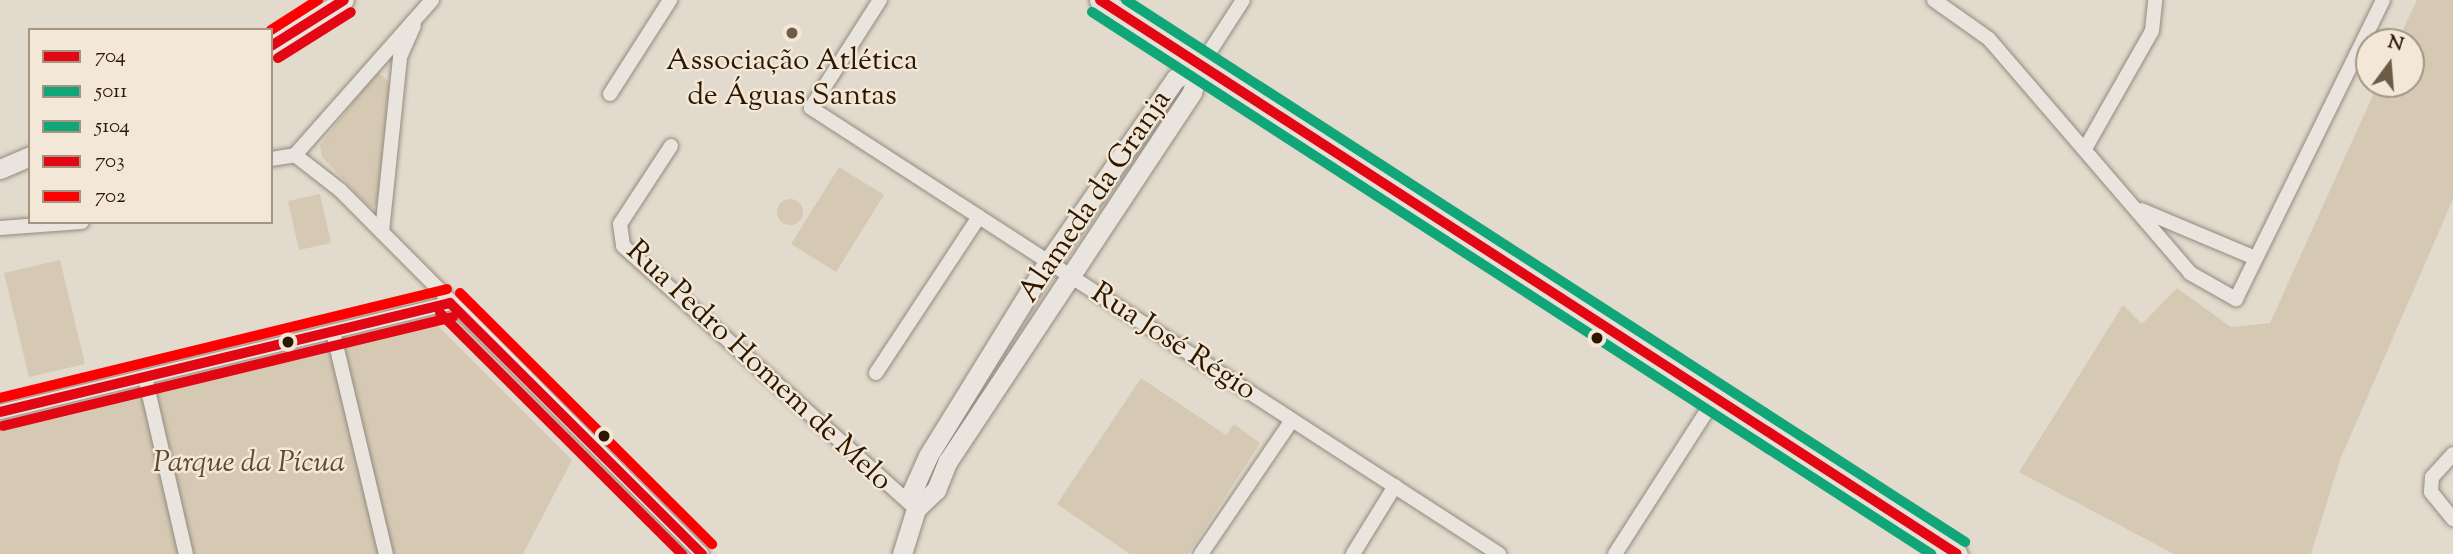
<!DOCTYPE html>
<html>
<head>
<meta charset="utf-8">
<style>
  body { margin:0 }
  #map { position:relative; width:2453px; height:554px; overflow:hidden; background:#e2dacc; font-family:"Sorts Mill Goudy",serif }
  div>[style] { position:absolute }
  .green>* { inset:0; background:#d6c9b4 }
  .round { border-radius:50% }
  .roads { filter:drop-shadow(0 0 2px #918a7f) drop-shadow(0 0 2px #918a7f) }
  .street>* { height:14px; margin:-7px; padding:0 7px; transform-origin:7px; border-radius:7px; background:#e9e4dd }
  .secondary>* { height:19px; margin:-9.5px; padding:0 9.5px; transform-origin:9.5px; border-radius:9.5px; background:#e9e4dd }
  .primary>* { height:21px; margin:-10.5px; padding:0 10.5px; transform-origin:10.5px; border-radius:10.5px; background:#e5e0d8 }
  .bus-1>* { height:10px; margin:-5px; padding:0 5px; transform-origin:5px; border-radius:5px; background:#e30613 }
  .bus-2>* { height:10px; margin:-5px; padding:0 5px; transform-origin:5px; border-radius:5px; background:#10a678 }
  .bus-3>* { height:10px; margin:-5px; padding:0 5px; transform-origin:5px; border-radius:5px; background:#10a678 }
  .bus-4>* { height:10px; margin:-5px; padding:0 5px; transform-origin:5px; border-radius:5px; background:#e30613 }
  .bus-5>* { height:10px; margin:-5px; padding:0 5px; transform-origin:5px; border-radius:5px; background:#f00 }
  .dots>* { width:19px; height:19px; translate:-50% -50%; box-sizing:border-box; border:4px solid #f3e8d7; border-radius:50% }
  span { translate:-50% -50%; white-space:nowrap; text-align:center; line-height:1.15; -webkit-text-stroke:5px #f3e8d7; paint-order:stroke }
  .poi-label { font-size:30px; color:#2e1701 }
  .street-label { font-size:30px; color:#2e1701 }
  .park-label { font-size:30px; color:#5d4831; font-style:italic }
  .legend { position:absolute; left:28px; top:28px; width:245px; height:196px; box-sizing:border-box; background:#f3e8d7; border:2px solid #a49481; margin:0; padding:9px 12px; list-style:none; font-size:21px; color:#2e1701 }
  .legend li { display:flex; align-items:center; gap:14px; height:35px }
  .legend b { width:35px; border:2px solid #a49481 }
  .north { position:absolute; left:2355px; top:28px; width:70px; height:70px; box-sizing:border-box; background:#f3e8d7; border:2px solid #a49481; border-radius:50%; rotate:16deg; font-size:19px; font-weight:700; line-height:28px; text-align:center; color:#2e1701 }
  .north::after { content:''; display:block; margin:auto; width:24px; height:32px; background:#6d5b48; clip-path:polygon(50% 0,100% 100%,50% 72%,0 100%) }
</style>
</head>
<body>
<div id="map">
  <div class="green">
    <i style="clip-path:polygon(2417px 0,2453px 0,2453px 199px,2340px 460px,2311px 554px,2174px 554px,2019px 472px,2123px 305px,2142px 324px,2177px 288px,2231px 327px,2270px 323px,2378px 84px,2411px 84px,2411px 42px,2397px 42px)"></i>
    <i style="clip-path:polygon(377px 71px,390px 83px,377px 205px,371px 208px,322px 157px,320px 145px)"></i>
    <i style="clip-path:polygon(839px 167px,884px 195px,836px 272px,791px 244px)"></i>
    <i style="clip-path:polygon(320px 194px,331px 243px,299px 250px,288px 201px)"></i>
    <i class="round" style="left:777px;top:199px;width:26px;height:26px"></i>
    <i style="clip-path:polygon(60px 260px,85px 364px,29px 377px,4px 273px)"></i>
    <i style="clip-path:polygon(434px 322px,572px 460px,523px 554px,0 554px,0 427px,279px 361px,278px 354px)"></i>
    <i style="clip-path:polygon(1141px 378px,1226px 435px,1234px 424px,1260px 443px,1188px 554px,1130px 554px,1057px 504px)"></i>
  </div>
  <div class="roads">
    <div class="street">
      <i style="left:880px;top:0;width:128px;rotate:122.6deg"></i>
      <i style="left:811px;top:108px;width:820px;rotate:32.95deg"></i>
      <i style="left:1934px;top:0;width:67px;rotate:35.3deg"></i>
      <i style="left:1989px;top:39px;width:308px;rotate:49.3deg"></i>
      <i style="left:2190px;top:273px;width:53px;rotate:29.5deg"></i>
      <i style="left:2236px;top:299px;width:333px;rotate:-63.8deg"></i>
      <i style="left:1201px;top:65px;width:77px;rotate:-57.1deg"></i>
      <i style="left:610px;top:94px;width:112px;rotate:-57.4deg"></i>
      <i style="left:671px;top:146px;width:93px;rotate:123.2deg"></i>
      <i style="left:620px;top:224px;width:22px;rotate:82deg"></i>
      <i style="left:623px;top:246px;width:394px;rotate:41.9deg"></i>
      <i style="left:2086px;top:147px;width:133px;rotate:-60.4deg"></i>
      <i style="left:2152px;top:31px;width:31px;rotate:-84deg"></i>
      <i style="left:295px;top:155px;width:207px;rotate:-48.5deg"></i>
      <i style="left:271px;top:159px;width:24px;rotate:-9deg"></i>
      <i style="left:295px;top:155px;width:57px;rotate:37.9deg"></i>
      <i style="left:340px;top:190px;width:513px;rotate:45.16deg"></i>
      <i style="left:2141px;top:210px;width:124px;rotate:22.8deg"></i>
      <i style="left:0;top:228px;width:82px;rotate:-4.2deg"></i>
      <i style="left:382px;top:232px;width:176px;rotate:-84.1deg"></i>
      <i style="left:400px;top:57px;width:34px;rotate:-66deg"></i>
      <i style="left:333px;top:332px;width:228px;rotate:76.6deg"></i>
      <i style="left:876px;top:373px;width:187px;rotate:-56.6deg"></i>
      <i style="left:145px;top:377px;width:182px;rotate:77deg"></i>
      <i style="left:0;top:412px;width:463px;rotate:-13.6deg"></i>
      <i style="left:2453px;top:454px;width:31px;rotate:132deg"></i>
      <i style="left:2432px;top:477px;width:15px;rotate:94deg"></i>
      <i style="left:2431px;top:492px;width:35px;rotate:51deg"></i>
      <i style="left:1201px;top:554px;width:162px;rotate:-55.8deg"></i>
      <i style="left:1353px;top:554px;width:80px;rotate:-58.3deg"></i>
      <i style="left:1615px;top:554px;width:185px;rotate:-57.3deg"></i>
    </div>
    <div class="secondary">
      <i style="left:271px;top:46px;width:86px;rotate:-32.2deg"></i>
      <i style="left:0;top:169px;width:33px;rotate:-23deg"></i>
      <i style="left:916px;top:509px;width:28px;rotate:-44deg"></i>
      <i style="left:936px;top:490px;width:31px;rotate:-68deg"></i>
      <i style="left:948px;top:461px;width:442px;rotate:-56.5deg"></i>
      <i style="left:1192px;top:92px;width:28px;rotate:-72deg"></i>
      <i style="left:902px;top:554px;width:47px;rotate:-72.7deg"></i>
      <i style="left:916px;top:509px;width:16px;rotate:-108deg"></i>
      <i style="left:911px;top:494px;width:42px;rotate:-65.9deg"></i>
      <i style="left:928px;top:456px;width:228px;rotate:-58.3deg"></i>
      <i style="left:1048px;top:262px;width:223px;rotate:-55.2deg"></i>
      <i style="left:1175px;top:79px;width:30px;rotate:-28deg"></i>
    </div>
    <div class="primary">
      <i style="left:1100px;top:0;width:1020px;rotate:32.88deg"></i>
    </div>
  </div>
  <div class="bus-1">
    <i style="left:1100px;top:0;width:1020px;rotate:32.88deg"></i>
    <i style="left:271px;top:46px;width:86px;rotate:-32.2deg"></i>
    <i style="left:450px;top:303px;width:356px;rotate:44.9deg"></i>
    <i style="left:0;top:412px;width:463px;rotate:-13.6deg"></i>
  </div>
  <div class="bus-2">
    <i style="left:1092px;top:12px;width:999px;rotate:32.86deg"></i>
  </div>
  <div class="bus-3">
    <i style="left:1126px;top:0;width:999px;rotate:32.86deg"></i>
  </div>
  <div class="bus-4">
    <i style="left:278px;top:58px;width:86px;rotate:-32.2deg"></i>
    <i style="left:440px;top:313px;width:342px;rotate:44.9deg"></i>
    <i style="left:3px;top:426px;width:463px;rotate:-13.6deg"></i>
  </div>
  <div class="bus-5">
    <i style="left:271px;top:30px;width:56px;rotate:-32.6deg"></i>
    <i style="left:460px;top:293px;width:356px;rotate:44.9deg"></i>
    <i style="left:0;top:398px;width:460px;rotate:-13.7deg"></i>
  </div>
  <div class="dots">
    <i style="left:792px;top:33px;background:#6d5b48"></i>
    <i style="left:1597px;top:338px;background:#2e1701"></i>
    <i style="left:288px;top:342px;background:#2e1701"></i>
    <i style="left:604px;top:436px;background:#2e1701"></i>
  </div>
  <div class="poi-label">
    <span style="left:792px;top:79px">Associação Atlética<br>de Águas Santas</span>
  </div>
  <div class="street-label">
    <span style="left:1096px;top:197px;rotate:-56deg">Alameda da Granja</span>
    <span style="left:1173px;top:343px;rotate:33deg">Rua José Régio</span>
    <span style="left:758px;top:367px;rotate:43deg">Rua Pedro Homem de Melo</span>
  </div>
  <div class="park-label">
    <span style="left:249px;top:464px">Parque da Pícua</span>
  </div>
  <ul class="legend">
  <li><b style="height:9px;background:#e30613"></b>704</li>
  <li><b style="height:9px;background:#10a678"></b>5011</li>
  <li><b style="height:9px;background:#10a678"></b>5104</li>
  <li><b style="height:9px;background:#e30613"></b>703</li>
  <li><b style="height:9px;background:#f00"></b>702</li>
  </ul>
  <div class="north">N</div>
</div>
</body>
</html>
